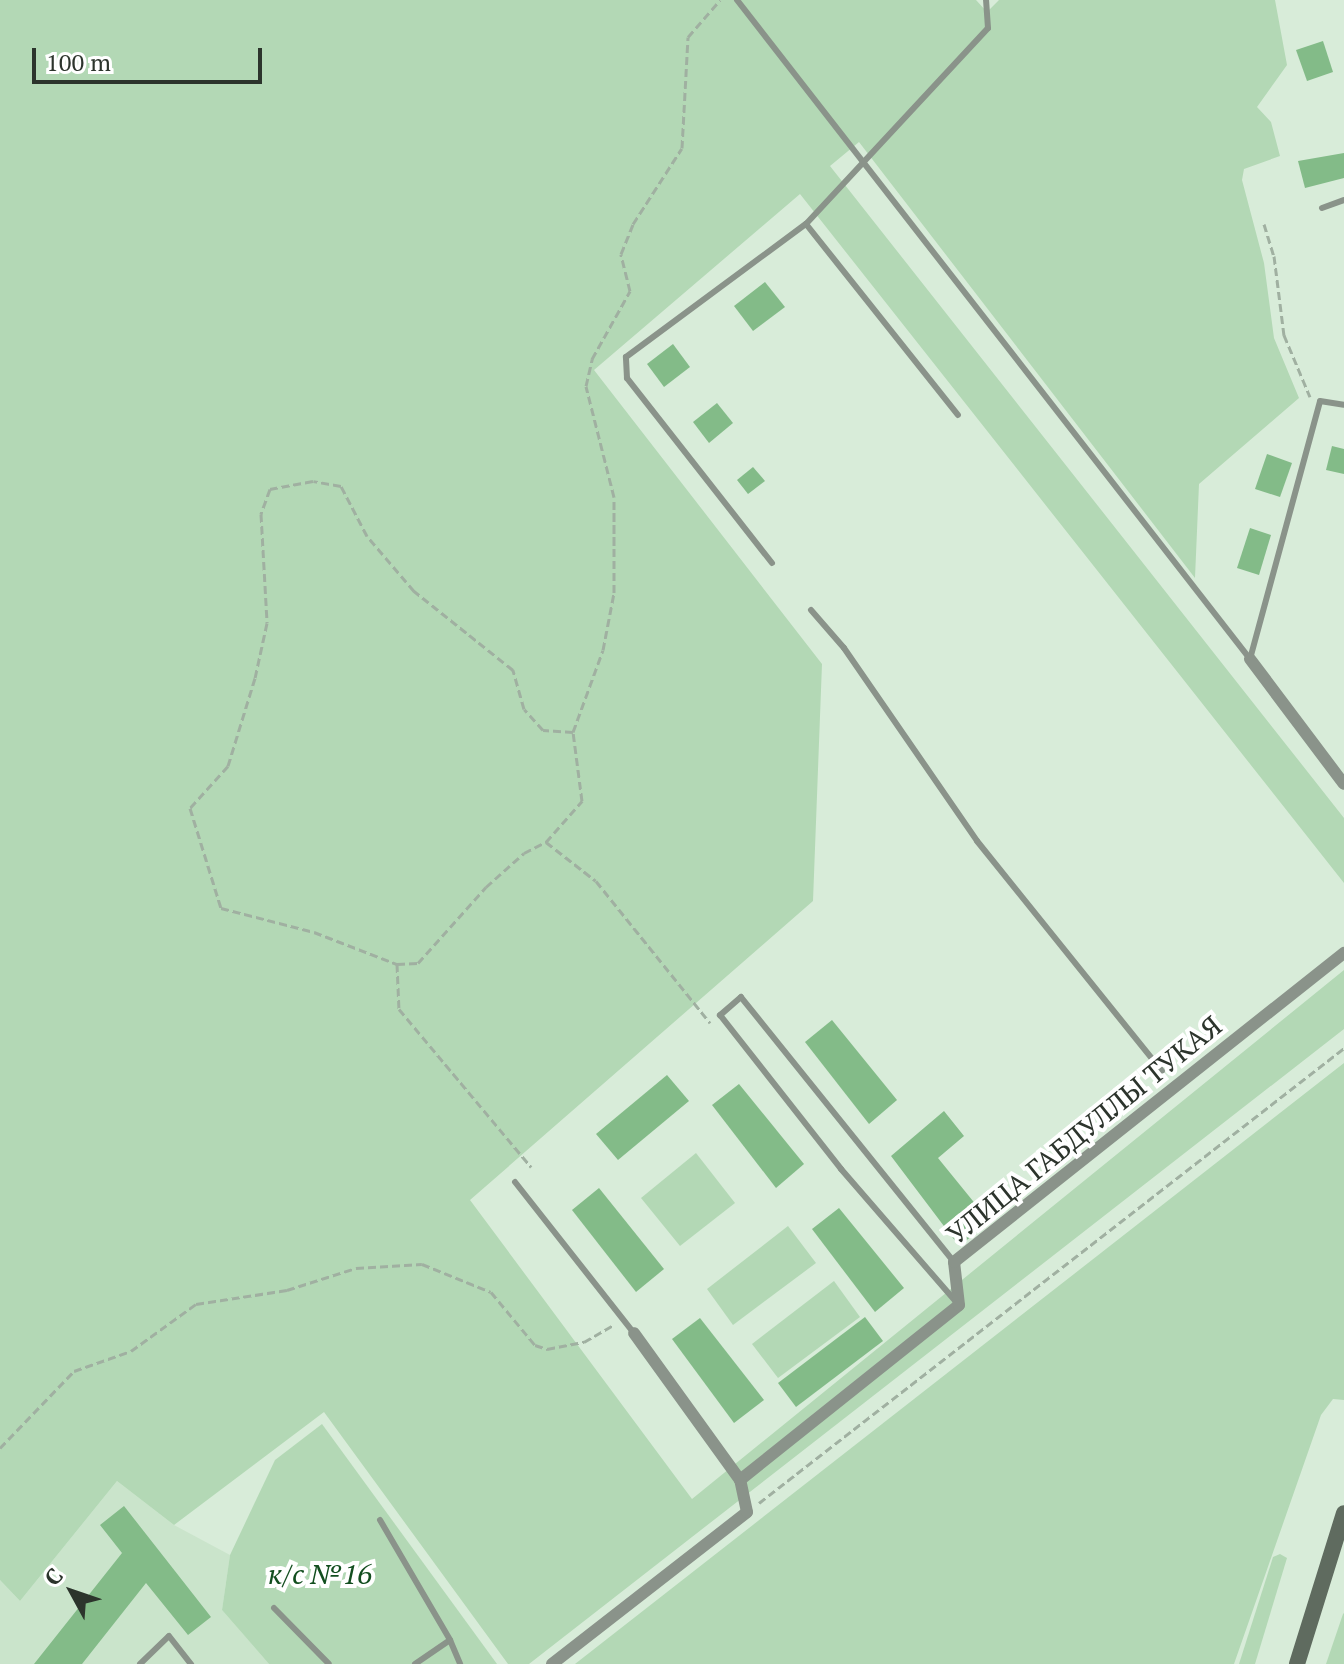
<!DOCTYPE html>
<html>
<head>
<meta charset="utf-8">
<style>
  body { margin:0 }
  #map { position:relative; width:1344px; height:1664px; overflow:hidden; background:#d8ecd9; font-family:"PT Serif",serif }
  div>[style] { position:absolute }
  .built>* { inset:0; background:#cae4cb }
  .green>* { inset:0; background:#b3d8b5 }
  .building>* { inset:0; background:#83bb88 }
  .path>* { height:3px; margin-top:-1.5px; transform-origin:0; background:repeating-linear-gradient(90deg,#a0b0a1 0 8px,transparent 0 12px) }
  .lane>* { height:6px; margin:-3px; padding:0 3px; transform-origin:3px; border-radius:3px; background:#8a938a }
  .street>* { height:12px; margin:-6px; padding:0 6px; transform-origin:6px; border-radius:6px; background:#8a938a }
  .secondary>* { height:16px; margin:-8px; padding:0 8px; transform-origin:8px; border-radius:8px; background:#5f6b5f }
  span { translate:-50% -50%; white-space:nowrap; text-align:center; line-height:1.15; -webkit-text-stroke:8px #fff; paint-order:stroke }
  .street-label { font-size:28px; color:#2c342c }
  .park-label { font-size:28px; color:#124e1f; font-style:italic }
  .north { position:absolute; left:32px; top:1552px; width:80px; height:80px; -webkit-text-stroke:6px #fff; paint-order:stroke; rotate:310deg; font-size:22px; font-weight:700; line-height:32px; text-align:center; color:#2c342c }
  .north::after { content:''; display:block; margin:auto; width:28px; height:36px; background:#2c342c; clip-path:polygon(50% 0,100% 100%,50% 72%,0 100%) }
  .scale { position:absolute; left:32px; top:48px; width:230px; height:36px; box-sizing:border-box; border:4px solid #2c342c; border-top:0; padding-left:10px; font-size:24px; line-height:28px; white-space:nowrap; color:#2c342c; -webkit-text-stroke:6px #fff; paint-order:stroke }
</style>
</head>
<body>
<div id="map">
  <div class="built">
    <i style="clip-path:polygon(117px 1481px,174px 1525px,230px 1555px,222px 1610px,269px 1664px,0 1664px,0 1580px,20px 1601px)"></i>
  </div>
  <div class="green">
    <i style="clip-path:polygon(0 0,976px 0,987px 12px,999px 0,1275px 0,1287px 65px,1257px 107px,1271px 122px,1280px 156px,1244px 169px,1242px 180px,1264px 263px,1274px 338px,1299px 398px,1199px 484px,1195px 578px,859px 142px,830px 166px,1344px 818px,1344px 883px,800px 194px,594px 370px,822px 664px,813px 901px,470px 1200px,692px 1499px,1344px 970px,1344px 1029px,529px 1664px,508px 1664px,324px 1412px,174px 1525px,117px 1481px,20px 1601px,0 1580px)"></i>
    <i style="clip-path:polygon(1344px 1063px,1344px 1400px,1333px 1399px,1321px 1415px,1234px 1664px,575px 1664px)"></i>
    <i style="clip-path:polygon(696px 1153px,735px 1203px,680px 1246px,641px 1198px)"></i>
    <i style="clip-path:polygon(788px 1226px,816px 1263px,733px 1325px,707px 1289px)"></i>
    <i style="clip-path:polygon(834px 1281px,860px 1317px,778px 1378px,752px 1344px)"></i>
    <i style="clip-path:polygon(322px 1424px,497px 1664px,269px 1664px,222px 1610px,230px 1555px,275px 1460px)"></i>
    <i style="clip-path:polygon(1280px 1554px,1287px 1558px,1255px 1664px,1239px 1664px,1273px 1557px)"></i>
    <i style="clip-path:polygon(1344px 1613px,1344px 1664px,1326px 1664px,1343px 1614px)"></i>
  </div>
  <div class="building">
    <i style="clip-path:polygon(1323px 41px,1333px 72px,1307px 81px,1296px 50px)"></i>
    <i style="clip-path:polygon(1344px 153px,1344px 178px,1305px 188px,1298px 161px)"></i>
    <i style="clip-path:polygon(765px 282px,785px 307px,753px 331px,734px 306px)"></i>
    <i style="clip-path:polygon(673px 344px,690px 367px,664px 387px,647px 364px)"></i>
    <i style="clip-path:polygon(717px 403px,733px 423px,709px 443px,693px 422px)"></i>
    <i style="clip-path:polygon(1332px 446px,1344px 449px,1344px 474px,1326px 470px)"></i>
    <i style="clip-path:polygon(1267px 454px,1292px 463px,1280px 497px,1255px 489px)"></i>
    <i style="clip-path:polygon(753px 467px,765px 481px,748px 494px,737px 480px)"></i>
    <i style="clip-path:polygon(1250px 528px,1271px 535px,1259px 575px,1237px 568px)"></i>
    <i style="clip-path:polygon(832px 1020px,897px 1100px,869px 1124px,805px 1042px)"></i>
    <i style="clip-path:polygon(667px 1075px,689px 1101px,618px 1160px,596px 1134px)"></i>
    <i style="clip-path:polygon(739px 1084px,804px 1164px,776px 1188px,712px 1105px)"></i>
    <i style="clip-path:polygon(944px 1111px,964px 1136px,938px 1158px,990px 1222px,959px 1246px,891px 1156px)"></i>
    <i style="clip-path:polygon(599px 1188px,664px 1269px,636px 1292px,572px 1210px)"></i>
    <i style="clip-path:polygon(839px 1208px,904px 1288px,875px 1312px,812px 1229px)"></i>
    <i style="clip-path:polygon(865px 1317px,883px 1341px,796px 1407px,778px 1383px)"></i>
    <i style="clip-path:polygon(700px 1318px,764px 1400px,734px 1423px,672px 1339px)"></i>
    <i style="clip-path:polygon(124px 1506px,211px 1617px,188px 1635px,146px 1583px,82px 1664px,34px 1664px,122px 1553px,100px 1525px)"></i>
  </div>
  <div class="path">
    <i style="left:1264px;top:224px;width:34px;rotate:73deg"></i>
    <i style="left:1274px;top:256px;width:80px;rotate:82.8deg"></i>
    <i style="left:1284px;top:335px;width:67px;rotate:67.2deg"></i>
    <i style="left:573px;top:732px;width:30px;rotate:-176deg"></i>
    <i style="left:543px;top:730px;width:28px;rotate:-132deg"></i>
    <i style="left:524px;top:709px;width:41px;rotate:-105.8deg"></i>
    <i style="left:513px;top:670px;width:127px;rotate:-141.4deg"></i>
    <i style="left:414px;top:591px;width:72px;rotate:-130.5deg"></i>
    <i style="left:367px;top:536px;width:56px;rotate:-117.5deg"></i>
    <i style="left:341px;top:486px;width:28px;rotate:-170deg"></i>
    <i style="left:313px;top:481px;width:44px;rotate:169.5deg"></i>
    <i style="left:270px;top:489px;width:27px;rotate:110deg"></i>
    <i style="left:261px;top:514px;width:109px;rotate:86.8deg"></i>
    <i style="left:267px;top:623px;width:56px;rotate:102.3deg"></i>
    <i style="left:255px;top:678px;width:92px;rotate:107.1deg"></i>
    <i style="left:228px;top:766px;width:57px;rotate:132.1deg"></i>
    <i style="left:190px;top:808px;width:105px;rotate:72.8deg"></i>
    <i style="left:221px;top:908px;width:96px;rotate:14.5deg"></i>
    <i style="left:314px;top:932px;width:89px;rotate:21.1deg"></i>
    <i style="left:397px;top:964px;width:21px;rotate:-3deg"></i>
    <i style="left:418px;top:963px;width:102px;rotate:-48.2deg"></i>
    <i style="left:486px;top:887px;width:51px;rotate:-41.8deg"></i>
    <i style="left:524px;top:853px;width:25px;rotate:-27deg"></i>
    <i style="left:546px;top:842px;width:55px;rotate:-48.7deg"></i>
    <i style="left:582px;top:801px;width:70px;rotate:-97.4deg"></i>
    <i style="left:573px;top:732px;width:87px;rotate:-69.9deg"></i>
    <i style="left:603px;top:650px;width:58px;rotate:-79.1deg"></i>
    <i style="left:614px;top:593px;width:96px;rotate:-90deg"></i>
    <i style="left:614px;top:497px;width:114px;rotate:-104.2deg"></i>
    <i style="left:586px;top:386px;width:28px;rotate:-77deg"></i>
    <i style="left:592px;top:359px;width:78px;rotate:-60.8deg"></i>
    <i style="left:630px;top:291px;width:38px;rotate:-104deg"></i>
    <i style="left:621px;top:254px;width:32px;rotate:-68deg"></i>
    <i style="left:633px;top:224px;width:90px;rotate:-57.2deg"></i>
    <i style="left:682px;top:148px;width:111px;rotate:-86.9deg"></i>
    <i style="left:688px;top:37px;width:49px;rotate:-49.1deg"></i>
    <i style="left:546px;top:842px;width:63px;rotate:38deg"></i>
    <i style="left:596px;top:881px;width:182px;rotate:51.2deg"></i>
    <i style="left:397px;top:964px;width:45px;rotate:87.5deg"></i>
    <i style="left:399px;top:1009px;width:206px;rotate:50.1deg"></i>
    <i style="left:0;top:1448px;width:107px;rotate:-46.1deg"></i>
    <i style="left:74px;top:1371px;width:60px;rotate:-19.3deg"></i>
    <i style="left:131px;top:1351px;width:80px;rotate:-35.9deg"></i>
    <i style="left:196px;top:1304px;width:92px;rotate:-8.7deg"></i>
    <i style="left:287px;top:1290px;width:72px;rotate:-17.7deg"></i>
    <i style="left:356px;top:1268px;width:66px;rotate:-3.5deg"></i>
    <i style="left:422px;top:1264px;width:74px;rotate:22.1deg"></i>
    <i style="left:491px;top:1292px;width:69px;rotate:50.3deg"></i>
    <i style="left:535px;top:1345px;width:13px;rotate:18deg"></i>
    <i style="left:547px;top:1349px;width:38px;rotate:-11deg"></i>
    <i style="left:584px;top:1342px;width:34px;rotate:-30deg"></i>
    <i style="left:759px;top:1503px;width:741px;rotate:-37.87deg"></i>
  </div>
  <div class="lane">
    <i style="left:737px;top:0;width:835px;rotate:52.1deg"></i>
    <i style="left:1322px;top:208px;width:23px;rotate:-20deg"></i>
    <i style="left:806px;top:224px;width:244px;rotate:51.5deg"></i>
    <i style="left:772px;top:563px;width:235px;rotate:-128.1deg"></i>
    <i style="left:627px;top:378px;width:21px;rotate:-93deg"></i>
    <i style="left:626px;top:357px;width:224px;rotate:-36.5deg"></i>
    <i style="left:806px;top:224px;width:267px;rotate:-47.1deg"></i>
    <i style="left:988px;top:28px;width:28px;rotate:-94deg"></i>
    <i style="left:811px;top:610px;width:50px;rotate:49deg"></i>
    <i style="left:844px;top:648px;width:234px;rotate:55.4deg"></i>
    <i style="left:977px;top:841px;width:295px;rotate:51.2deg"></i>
    <i style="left:1250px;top:659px;width:267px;rotate:-74.8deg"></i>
    <i style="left:1320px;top:401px;width:24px;rotate:9deg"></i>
    <i style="left:515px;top:1182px;width:192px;rotate:51.8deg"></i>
    <i style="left:954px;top:1262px;width:340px;rotate:-128.8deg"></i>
    <i style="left:741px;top:997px;width:28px;rotate:139deg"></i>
    <i style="left:720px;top:1015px;width:196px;rotate:51.8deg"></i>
    <i style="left:841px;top:1169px;width:177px;rotate:49.1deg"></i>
    <i style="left:380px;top:1520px;width:139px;rotate:59.7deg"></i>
    <i style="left:274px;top:1608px;width:78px;rotate:45.5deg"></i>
    <i style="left:140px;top:1664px;width:40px;rotate:-44deg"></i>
    <i style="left:169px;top:1636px;width:36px;rotate:52deg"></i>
    <i style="left:415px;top:1664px;width:42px;rotate:-34.4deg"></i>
    <i style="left:450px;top:1640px;width:26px;rotate:67deg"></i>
  </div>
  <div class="street">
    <i style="left:1250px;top:659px;width:156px;rotate:53.1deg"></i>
    <i style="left:740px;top:1480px;width:280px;rotate:-38.6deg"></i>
    <i style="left:959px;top:1305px;width:43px;rotate:-96.6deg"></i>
    <i style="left:954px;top:1262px;width:498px;rotate:-38.4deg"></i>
    <i style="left:552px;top:1664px;width:247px;rotate:-37.9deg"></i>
    <i style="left:747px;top:1512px;width:33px;rotate:-102deg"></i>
    <i style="left:740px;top:1480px;width:181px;rotate:-125.8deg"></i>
  </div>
  <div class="secondary">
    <i style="left:1297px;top:1664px;width:158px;rotate:-72.7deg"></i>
  </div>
  <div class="street-label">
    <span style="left:1084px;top:1130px;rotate:-39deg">УЛИЦА ГАБДУЛЛЫ ТУКАЯ</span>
  </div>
  <div class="park-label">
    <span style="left:320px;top:1574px">к/с №16</span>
  </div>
  <div class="north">С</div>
  <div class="scale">100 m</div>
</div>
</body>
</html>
